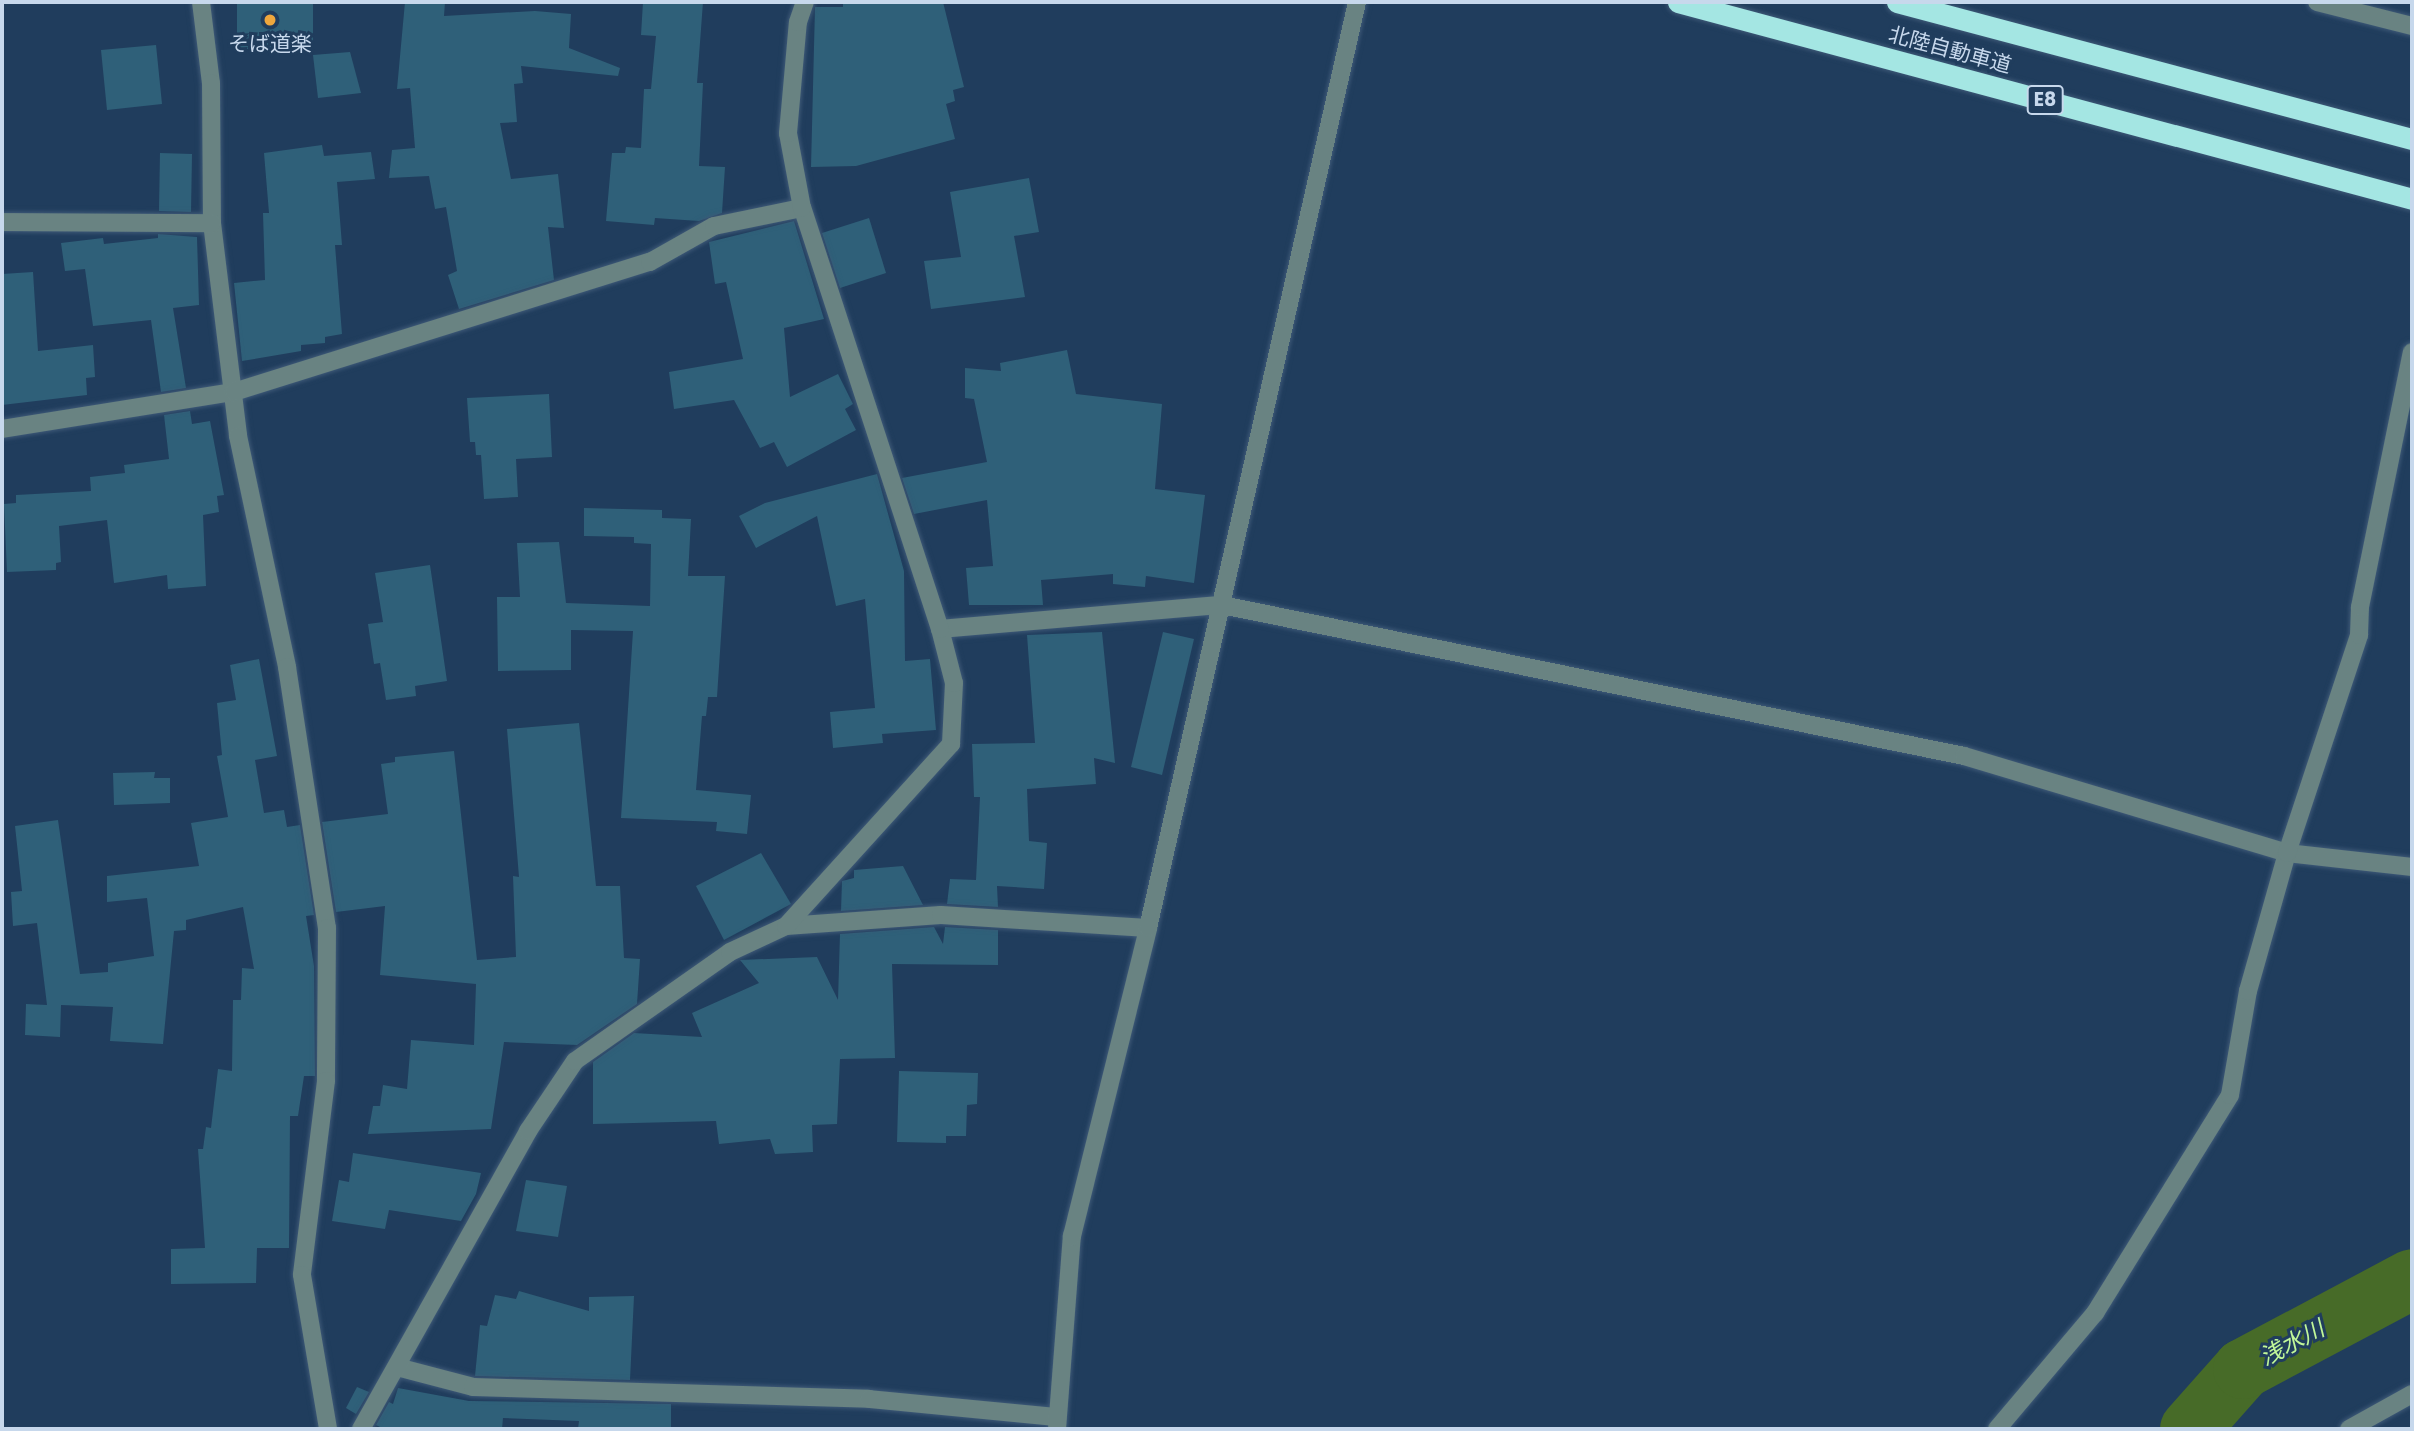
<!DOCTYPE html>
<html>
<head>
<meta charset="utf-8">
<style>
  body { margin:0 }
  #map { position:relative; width:2414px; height:1431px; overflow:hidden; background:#203d5d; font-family:Poppins,"Noto Sans JP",sans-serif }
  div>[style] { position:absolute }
  .river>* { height:60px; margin:-30px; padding:0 30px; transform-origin:30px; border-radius:30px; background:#476b28 }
  .building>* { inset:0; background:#2f6079 }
  .roads { filter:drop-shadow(0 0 2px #3e5977) drop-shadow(0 0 2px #3e5977) }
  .minor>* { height:18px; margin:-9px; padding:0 9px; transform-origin:9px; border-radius:9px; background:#698382 }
  .highway>* { height:21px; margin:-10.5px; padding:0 10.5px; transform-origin:10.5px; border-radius:10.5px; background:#a4e6e3 }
  .dots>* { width:19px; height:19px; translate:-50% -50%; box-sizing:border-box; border:4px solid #203d5d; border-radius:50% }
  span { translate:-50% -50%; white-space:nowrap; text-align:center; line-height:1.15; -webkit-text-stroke:6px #203d5d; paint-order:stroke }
  .shield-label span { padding:2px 5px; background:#203d5d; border:2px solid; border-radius:5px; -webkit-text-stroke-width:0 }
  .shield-label { font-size:19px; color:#c7d8ec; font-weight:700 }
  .poi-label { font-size:21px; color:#c7d8ec }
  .street-label { font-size:21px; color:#c7d8ec }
  .water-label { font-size:23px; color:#c1f799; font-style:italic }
  .frame { position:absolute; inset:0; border:4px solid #c7d8ec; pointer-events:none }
</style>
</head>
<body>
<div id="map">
  <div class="river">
    <i style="left:2190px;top:1429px;width:80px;rotate:-48.5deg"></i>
    <i style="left:2243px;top:1369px;width:191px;rotate:-28deg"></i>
  </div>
  <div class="building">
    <i style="clip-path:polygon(237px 2px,313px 2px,313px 49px,237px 49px)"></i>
    <i style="clip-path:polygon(405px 2px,445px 2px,444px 16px,535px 11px,571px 14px,569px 48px,620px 68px,618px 76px,521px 66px,523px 83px,514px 84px,517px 122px,500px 123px,511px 179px,558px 174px,564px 228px,548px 227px,554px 280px,459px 309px,448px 275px,457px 271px,446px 207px,435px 209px,429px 176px,389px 178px,392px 150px,415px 148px,410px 88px,397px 89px)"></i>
    <i style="clip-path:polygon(643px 2px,703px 2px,697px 83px,703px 83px,699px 166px,725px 167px,722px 213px,699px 221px,655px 218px,654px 225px,606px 221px,612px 153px,625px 153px,626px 147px,641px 148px,644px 89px,651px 89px,656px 36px,641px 35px)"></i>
    <i style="clip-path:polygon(843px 2px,943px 2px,964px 87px,953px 90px,955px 101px,946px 104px,955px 139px,856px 166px,811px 167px,815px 7px,843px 7px)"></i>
    <i style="clip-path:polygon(156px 45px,162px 104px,107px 110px,101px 50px)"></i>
    <i style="clip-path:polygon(350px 52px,361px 93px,318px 98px,313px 55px)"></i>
    <i style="clip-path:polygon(322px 145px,324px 156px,371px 152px,375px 179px,337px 182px,342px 245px,335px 245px,342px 334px,325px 337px,325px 343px,301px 345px,301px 351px,242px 361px,234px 283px,265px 280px,263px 213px,269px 213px,264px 153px)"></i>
    <i style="clip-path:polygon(160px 153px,192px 154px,191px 212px,159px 211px)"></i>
    <i style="clip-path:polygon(1029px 178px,1039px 232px,1014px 236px,1025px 297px,931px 309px,924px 261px,961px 257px,950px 192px)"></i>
    <i style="clip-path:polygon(869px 218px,886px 273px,840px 288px,822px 233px)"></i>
    <i style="clip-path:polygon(794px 221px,824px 319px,784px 328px,790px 397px,838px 374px,853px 404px,845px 409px,856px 430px,787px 467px,774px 442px,760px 448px,734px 400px,674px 409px,669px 372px,743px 359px,726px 282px,715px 284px,709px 242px)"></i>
    <i style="clip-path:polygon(158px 234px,197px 237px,199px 305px,173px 308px,186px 388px,161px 392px,151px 320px,93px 326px,85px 269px,65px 271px,61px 243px,103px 238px,104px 244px,158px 238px)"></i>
    <i style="clip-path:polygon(33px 272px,38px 351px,93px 345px,95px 377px,86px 378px,87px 395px,2px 405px,2px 274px)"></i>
    <i style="clip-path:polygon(1067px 350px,1076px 394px,1162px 404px,1155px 489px,1205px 495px,1194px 583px,1146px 576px,1145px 587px,1113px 584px,1113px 574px,1041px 580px,1043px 605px,969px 605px,966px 568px,993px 566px,987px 500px,914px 514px,902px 478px,987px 462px,974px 399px,965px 398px,965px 368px,1001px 371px,1000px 363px)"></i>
    <i style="clip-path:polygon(549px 394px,552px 457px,516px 459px,518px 497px,484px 499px,481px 455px,476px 455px,475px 442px,470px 442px,467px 398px)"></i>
    <i style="clip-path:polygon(190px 411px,192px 424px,210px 421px,224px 495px,217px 496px,219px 512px,203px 515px,206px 586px,168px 589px,167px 575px,114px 583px,107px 520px,59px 526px,61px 562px,56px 563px,56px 570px,7px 572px,4px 504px,16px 503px,16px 495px,91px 491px,90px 477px,125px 473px,124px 465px,169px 459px,164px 415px)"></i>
    <i style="clip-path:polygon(877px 474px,904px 571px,905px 661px,930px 659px,936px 730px,882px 734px,883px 743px,833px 748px,830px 712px,875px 708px,865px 599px,836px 606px,817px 516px,756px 548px,739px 516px,765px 503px)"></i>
    <i style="clip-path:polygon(584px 508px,662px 510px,662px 518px,691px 519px,688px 576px,725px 576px,717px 697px,708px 697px,706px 716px,702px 716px,696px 790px,751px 795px,747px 834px,716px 831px,717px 822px,621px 818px,633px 631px,571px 630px,571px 670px,498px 671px,497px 597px,520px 597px,517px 543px,559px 542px,566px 603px,650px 606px,651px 544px,634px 543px,634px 537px,584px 536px)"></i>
    <i style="clip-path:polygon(430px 565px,447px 681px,415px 686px,416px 696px,386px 700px,380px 663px,374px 664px,368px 624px,383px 622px,375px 573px)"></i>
    <i style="clip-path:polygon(1102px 632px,1115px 763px,1094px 758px,1096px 784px,1027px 789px,1029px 841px,1047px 843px,1044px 889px,997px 886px,998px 907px,947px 904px,950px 879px,976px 880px,980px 797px,974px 797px,972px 744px,1035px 743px,1027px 635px)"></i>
    <i style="clip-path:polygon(1163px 632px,1194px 639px,1162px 775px,1131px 767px)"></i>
    <i style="clip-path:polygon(259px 659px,277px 756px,255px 760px,264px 813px,284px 810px,287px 827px,300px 825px,314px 915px,306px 916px,314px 966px,315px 1076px,304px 1076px,298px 1116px,290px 1116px,289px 1248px,257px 1248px,256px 1283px,171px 1284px,171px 1249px,205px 1248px,198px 1149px,203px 1149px,206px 1127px,211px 1128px,218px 1069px,232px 1071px,233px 1000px,241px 1000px,242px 968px,254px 969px,243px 907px,186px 920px,186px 930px,174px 931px,163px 1044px,110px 1041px,113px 1007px,61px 1005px,60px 1037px,25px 1035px,26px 1004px,47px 1005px,37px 923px,13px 926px,11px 892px,22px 891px,15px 826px,58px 820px,80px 974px,108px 972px,108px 963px,154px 956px,147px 898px,107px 902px,107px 876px,199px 866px,191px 823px,228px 817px,217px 756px,222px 755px,217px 703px,236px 700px,230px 665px)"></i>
    <i style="clip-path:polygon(579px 723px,596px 886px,620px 886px,624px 958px,640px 959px,637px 1004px,577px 1045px,504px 1042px,491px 1129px,368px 1134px,373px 1106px,380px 1106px,383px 1085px,407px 1089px,411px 1040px,474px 1045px,476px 984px,380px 975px,385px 906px,336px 912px,322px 822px,388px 814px,381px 764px,395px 762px,395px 757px,454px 751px,477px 960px,516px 957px,513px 876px,519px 877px,507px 729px)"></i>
    <i style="clip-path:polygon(155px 772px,154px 778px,170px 778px,170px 803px,114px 805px,113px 773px)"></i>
    <i style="clip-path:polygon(761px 853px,791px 904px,724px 940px,696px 886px)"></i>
    <i style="clip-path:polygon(903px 866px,923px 905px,841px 911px,842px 881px,854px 878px,854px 870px)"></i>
    <i style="clip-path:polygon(934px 927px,943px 944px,945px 927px,998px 930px,998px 965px,892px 964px,895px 1058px,840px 1059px,837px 1124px,812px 1125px,813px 1152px,775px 1154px,770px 1139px,719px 1144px,716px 1121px,593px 1124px,593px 1062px,634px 1033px,702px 1037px,692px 1013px,759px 983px,740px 960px,817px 957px,838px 1000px,840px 934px)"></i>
    <i style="clip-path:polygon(899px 1071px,978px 1073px,977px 1104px,967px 1105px,966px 1136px,946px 1136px,946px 1143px,897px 1142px)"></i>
    <i style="clip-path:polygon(353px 1153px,481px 1173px,476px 1194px,461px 1221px,389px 1210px,385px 1229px,332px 1221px,339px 1180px,349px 1182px)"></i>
    <i style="clip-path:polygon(526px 1180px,567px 1186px,558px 1237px,516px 1231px)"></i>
    <i style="clip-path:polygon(519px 1291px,589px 1311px,589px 1297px,634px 1296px,630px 1380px,475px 1376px,480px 1325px,487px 1326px,495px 1295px,516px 1299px)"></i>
    <i style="clip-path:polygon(357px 1387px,369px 1392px,356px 1414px,346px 1408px)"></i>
    <i style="clip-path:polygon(398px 1388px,469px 1401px,671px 1404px,671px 1429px,578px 1429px,579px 1421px,503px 1418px,502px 1429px,384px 1429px,376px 1425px,389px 1402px,393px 1404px)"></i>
  </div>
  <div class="roads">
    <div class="minor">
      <i style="left:201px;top:2px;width:82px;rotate:83deg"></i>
      <i style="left:211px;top:83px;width:140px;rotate:89.6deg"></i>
      <i style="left:212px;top:223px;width:215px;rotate:83deg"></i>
      <i style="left:238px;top:436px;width:236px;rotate:78deg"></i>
      <i style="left:287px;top:667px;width:264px;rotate:81.3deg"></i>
      <i style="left:327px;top:928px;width:153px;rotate:90.4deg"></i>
      <i style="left:326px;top:1081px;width:195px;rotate:97.1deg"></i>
      <i style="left:302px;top:1275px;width:156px;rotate:80.4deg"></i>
      <i style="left:2317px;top:2px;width:98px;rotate:14.2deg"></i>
      <i style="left:2px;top:222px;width:210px;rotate:0.3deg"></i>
      <i style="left:2px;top:429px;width:235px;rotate:-9.1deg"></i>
      <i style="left:234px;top:392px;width:436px;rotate:-17.4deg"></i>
      <i style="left:650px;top:262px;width:73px;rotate:-29.4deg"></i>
      <i style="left:714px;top:226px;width:90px;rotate:-11.6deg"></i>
      <i style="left:940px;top:629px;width:283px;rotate:-4.9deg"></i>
      <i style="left:1222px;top:605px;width:757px;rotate:11.5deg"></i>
      <i style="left:1964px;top:756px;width:337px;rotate:16.7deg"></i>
      <i style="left:2287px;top:853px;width:126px;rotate:6.4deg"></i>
      <i style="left:786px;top:926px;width:155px;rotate:-4.1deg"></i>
      <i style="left:941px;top:915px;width:207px;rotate:3.6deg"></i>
      <i style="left:397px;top:1367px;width:79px;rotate:14.7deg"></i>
      <i style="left:473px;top:1387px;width:396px;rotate:1.7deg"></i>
      <i style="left:869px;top:1399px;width:189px;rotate:5.5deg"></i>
      <i style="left:361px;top:1429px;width:342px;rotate:-60.7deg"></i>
      <i style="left:528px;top:1131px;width:84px;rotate:-56.1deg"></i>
      <i style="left:575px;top:1061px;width:189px;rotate:-35.1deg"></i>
      <i style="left:730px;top:952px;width:62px;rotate:-24.9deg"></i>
      <i style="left:786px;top:926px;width:246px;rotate:-47.8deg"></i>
      <i style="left:951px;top:744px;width:61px;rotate:-87.2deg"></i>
      <i style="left:954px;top:683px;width:56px;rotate:-104.5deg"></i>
      <i style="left:940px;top:629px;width:443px;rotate:-108.1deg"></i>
      <i style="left:802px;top:208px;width:76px;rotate:-100.6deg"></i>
      <i style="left:788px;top:133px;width:111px;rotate:-84.9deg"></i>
      <i style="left:798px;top:22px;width:21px;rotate:-71deg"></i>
      <i style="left:1057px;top:1429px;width:194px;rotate:-85.6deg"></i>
      <i style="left:1072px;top:1236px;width:317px;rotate:-76.1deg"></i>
      <i style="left:1148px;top:928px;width:949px;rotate:-77.28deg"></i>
      <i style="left:1997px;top:1429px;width:152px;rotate:-49.8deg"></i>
      <i style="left:2095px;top:1313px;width:256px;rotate:-58.2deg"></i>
      <i style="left:2230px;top:1095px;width:106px;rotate:-80.2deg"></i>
      <i style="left:2248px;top:991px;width:143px;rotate:-74.2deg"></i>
      <i style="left:2287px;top:853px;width:230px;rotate:-71.7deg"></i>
      <i style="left:2359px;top:635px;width:28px;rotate:-88deg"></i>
      <i style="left:2360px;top:607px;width:260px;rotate:-78.5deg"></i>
      <i style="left:2349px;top:1429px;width:72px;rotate:-29.1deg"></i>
    </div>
    <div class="highway">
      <i style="left:1678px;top:2px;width:760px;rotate:15.02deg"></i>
      <i style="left:1897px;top:2px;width:533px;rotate:14.9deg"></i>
    </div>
  </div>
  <div class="dots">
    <i style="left:270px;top:20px;background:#efa73d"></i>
  </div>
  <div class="shield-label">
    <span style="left:2045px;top:100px">E8</span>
  </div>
  <div class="poi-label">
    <span style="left:270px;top:44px">そば道楽</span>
  </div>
  <div class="street-label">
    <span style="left:1950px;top:50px;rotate:15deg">北陸自動車道</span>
  </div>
  <div class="water-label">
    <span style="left:2292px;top:1343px;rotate:-28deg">浅水川</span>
  </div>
  <div class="frame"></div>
</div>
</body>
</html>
